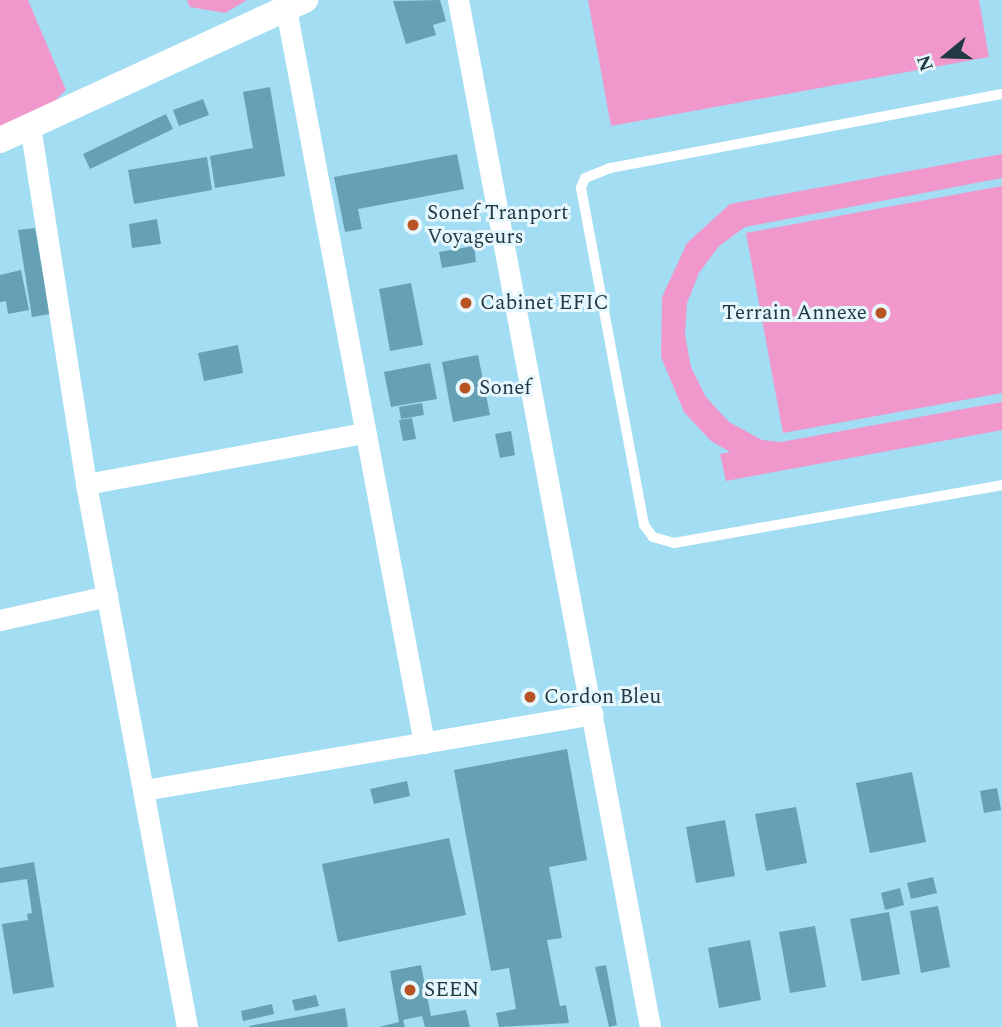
<!DOCTYPE html>
<html>
<head>
<meta charset="utf-8">
<style>
  body { margin:0 }
  #map { position:relative; width:1002px; height:1027px; overflow:hidden; background:#a2ddf4; font-family:Spectral,serif }
  div>[style] { position:absolute }
  .green>* { inset:0; background:#f097cc }
  .building>* { inset:0; background:#66a0b5 }
  .service>* { height:10px; margin:-5px; padding:0 5px; transform-origin:5px; border-radius:5px; background:#fff }
  .minor>* { height:21px; margin:-10.5px; padding:0 10.5px; transform-origin:10.5px; border-radius:10.5px; background:#fff }
  .tertiary>* { height:26px; margin:-13px; padding:0 13px; transform-origin:13px; border-radius:13px; background:#fff }
  .dots>* { width:19px; height:19px; translate:-50% -50%; box-sizing:border-box; border:4px solid #e6f7fe; border-radius:50% }
  span { translate:-50% -50%; white-space:nowrap; text-align:center; line-height:1.15; -webkit-text-stroke:6px #e6f7fe; paint-order:stroke }
  .poi-label { font-size:21px; color:#213942 }
  .left { translate:0 -50%; text-align:left }
  .right { translate:-100% -50%; text-align:right }
  .north { position:absolute; left:911px; top:21px; width:70px; height:70px; -webkit-text-stroke:5px #e6f7fe; paint-order:stroke; rotate:251deg; font-size:19px; font-weight:700; line-height:28px; text-align:center; color:#213942 }
  .north::after { content:''; display:block; margin:auto; width:24px; height:32px; background:#213942; clip-path:polygon(50% 0,100% 100%,50% 72%,0 100%) }
</style>
</head>
<body>
<div id="map">
  <div class="green">
    <i style="clip-path:polygon(0 0,28px 0,66px 90px,51px 105px,0 131px)"></i>
    <i style="clip-path:polygon(187px 0,247px 0,225px 13px,190px 7px)"></i>
    <i style="clip-path:polygon(588px 0,979px 0,989px 57px,611px 126px)"></i>
    <i style="clip-path:polygon(1002px 154px,1002px 178px,745px 227px,719px 246px,699px 273px,687px 303px,685px 335px,691px 367px,706px 397px,729px 422px,762px 440px,781px 442px,1002px 402px,1002px 430px,726px 481px,720px 454px,730px 452px,711px 441px,684px 412px,661px 357px,662px 297px,687px 243px,730px 204px)"></i>
    <i style="clip-path:polygon(1002px 186px,1002px 393px,783px 433px,746px 233px)"></i>
  </div>
  <div class="building">
    <i style="clip-path:polygon(440px 0,446px 21px,433px 25px,436px 35px,406px 44px,393px 1px)"></i>
    <i style="clip-path:polygon(270px 87px,285px 176px,215px 188px,210px 156px,253px 148px,243px 92px)"></i>
    <i style="clip-path:polygon(203px 99px,209px 115px,179px 126px,173px 110px)"></i>
    <i style="clip-path:polygon(166px 114px,173px 129px,90px 169px,83px 154px)"></i>
    <i style="clip-path:polygon(457px 154px,464px 189px,358px 209px,362px 229px,345px 232px,334px 177px)"></i>
    <i style="clip-path:polygon(207px 157px,212px 190px,134px 204px,128px 170px)"></i>
    <i style="clip-path:polygon(157px 219px,161px 244px,132px 248px,129px 224px)"></i>
    <i style="clip-path:polygon(35px 228px,50px 314px,32px 317px,18px 230px)"></i>
    <i style="clip-path:polygon(474px 246px,476px 262px,442px 268px,439px 252px)"></i>
    <i style="clip-path:polygon(21px 270px,29px 310px,8px 314px,6px 301px,0 302px,0 275px)"></i>
    <i style="clip-path:polygon(411px 283px,423px 345px,390px 351px,379px 289px)"></i>
    <i style="clip-path:polygon(238px 345px,243px 373px,204px 381px,198px 353px)"></i>
    <i style="clip-path:polygon(478px 355px,490px 415px,453px 422px,442px 362px)"></i>
    <i style="clip-path:polygon(430px 363px,437px 399px,391px 407px,384px 372px)"></i>
    <i style="clip-path:polygon(422px 403px,424px 415px,401px 419px,399px 407px)"></i>
    <i style="clip-path:polygon(412px 418px,416px 439px,403px 441px,399px 420px)"></i>
    <i style="clip-path:polygon(511px 431px,515px 455px,500px 458px,495px 434px)"></i>
    <i style="clip-path:polygon(567px 749px,587px 860px,549px 867px,562px 938px,547px 940px,560px 1006px,566px 1005px,569px 1023px,499px 1027px,496px 1013px,516px 1009px,509px 968px,491px 971px,454px 770px)"></i>
    <i style="clip-path:polygon(912px 772px,926px 842px,870px 853px,856px 783px)"></i>
    <i style="clip-path:polygon(407px 781px,410px 796px,374px 804px,370px 789px)"></i>
    <i style="clip-path:polygon(997px 788px,1001px 810px,984px 813px,980px 791px)"></i>
    <i style="clip-path:polygon(796px 807px,807px 863px,766px 871px,755px 814px)"></i>
    <i style="clip-path:polygon(725px 820px,735px 876px,696px 883px,686px 827px)"></i>
    <i style="clip-path:polygon(449px 838px,466px 915px,338px 942px,322px 864px)"></i>
    <i style="clip-path:polygon(34px 862px,54px 987px,13px 994px,2px 924px,28px 920px,27px 914px,32px 913px,27px 879px,0 883px,0 868px)"></i>
    <i style="clip-path:polygon(933px 877px,937px 893px,911px 899px,907px 883px)"></i>
    <i style="clip-path:polygon(900px 888px,904px 905px,885px 910px,881px 893px)"></i>
    <i style="clip-path:polygon(938px 906px,950px 967px,921px 973px,910px 911px)"></i>
    <i style="clip-path:polygon(889px 912px,900px 974px,862px 981px,850px 919px)"></i>
    <i style="clip-path:polygon(815px 926px,826px 987px,790px 993px,779px 932px)"></i>
    <i style="clip-path:polygon(750px 940px,761px 1000px,719px 1008px,708px 948px)"></i>
    <i style="clip-path:polygon(421px 965px,431px 1016px,466px 1010px,470px 1027px,425px 1027px,422px 1016px,403px 1020px,405px 1027px,379px 1027px,399px 1022px,390px 971px)"></i>
    <i style="clip-path:polygon(606px 965px,617px 1025px,609px 1027px,595px 967px)"></i>
    <i style="clip-path:polygon(316px 995px,319px 1006px,295px 1011px,292px 1000px)"></i>
    <i style="clip-path:polygon(272px 1004px,274px 1014px,243px 1021px,241px 1011px)"></i>
    <i style="clip-path:polygon(345px 1008px,348px 1027px,250px 1027px,249px 1026px)"></i>
  </div>
  <div class="service">
    <i style="left:1002px;top:94px;width:399px;rotate:169.3deg"></i>
    <i style="left:610px;top:168px;width:27px;rotate:158deg"></i>
    <i style="left:585px;top:178px;width:11px;rotate:112deg"></i>
    <i style="left:581px;top:188px;width:343px;rotate:79.4deg"></i>
    <i style="left:644px;top:525px;width:15px;rotate:53deg"></i>
    <i style="left:653px;top:537px;width:22px;rotate:16deg"></i>
    <i style="left:674px;top:543px;width:333px;rotate:-10deg"></i>
  </div>
  <div class="minor">
    <i style="left:458px;top:0;width:1045px;rotate:79.41deg"></i>
    <i style="left:286px;top:9px;width:747px;rotate:79.35deg"></i>
    <i style="left:30px;top:126px;width:362px;rotate:81.1deg"></i>
    <i style="left:86px;top:484px;width:552px;rotate:79.46deg"></i>
    <i style="left:86px;top:484px;width:284px;rotate:-10.4deg"></i>
    <i style="left:0;top:620px;width:110px;rotate:-12.6deg"></i>
    <i style="left:144px;top:790px;width:455px;rotate:-9.6deg"></i>
  </div>
  <div class="tertiary">
    <i style="left:0;top:140px;width:336px;rotate:-24.7deg"></i>
  </div>
  <div class="dots">
    <i style="left:413px;top:225px;background:#b85323"></i>
    <i style="left:466px;top:303px;background:#b85323"></i>
    <i style="left:881px;top:313px;background:#b85323"></i>
    <i style="left:465px;top:388px;background:#b85323"></i>
    <i style="left:530px;top:697px;background:#b85323"></i>
    <i style="left:410px;top:990px;background:#b85323"></i>
  </div>
  <div class="poi-label">
    <span class="left" style="left:427px;top:225px">Sonef Tranport<br>Voyageurs</span>
    <span class="left" style="left:480px;top:303px">Cabinet EFIC</span>
    <span class="right" style="left:867px;top:313px">Terrain Annexe</span>
    <span class="left" style="left:479px;top:388px">Sonef</span>
    <span class="left" style="left:544px;top:697px">Cordon Bleu</span>
    <span class="left" style="left:424px;top:990px">SEEN</span>
  </div>
  <div class="north">N</div>
</div>
</body>
</html>
